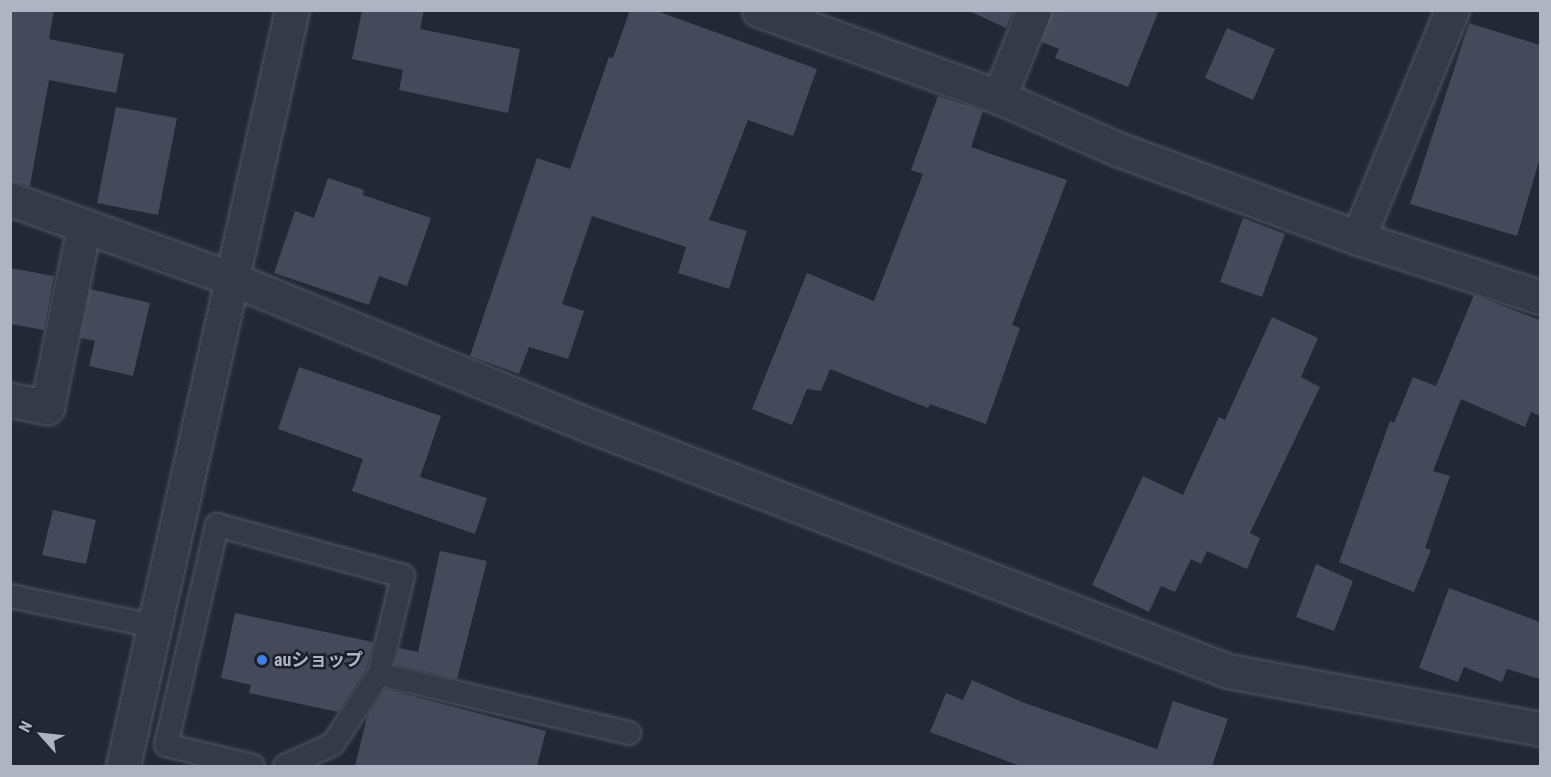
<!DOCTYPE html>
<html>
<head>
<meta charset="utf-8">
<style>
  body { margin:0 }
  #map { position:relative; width:1551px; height:777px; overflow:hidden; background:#232835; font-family:"Roboto Condensed","Noto Sans JP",sans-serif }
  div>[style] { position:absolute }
  .building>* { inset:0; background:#444a5a }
  .roads { filter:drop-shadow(0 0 2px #535764) drop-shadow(0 0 2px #535764) }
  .service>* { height:22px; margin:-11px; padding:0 11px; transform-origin:11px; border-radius:11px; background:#363a46 }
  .minor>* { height:33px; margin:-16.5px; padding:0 16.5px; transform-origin:16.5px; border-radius:16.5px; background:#363a46 }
  .tertiary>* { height:33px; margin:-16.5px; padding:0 16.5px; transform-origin:16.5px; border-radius:16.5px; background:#363a46 }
  .dots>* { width:16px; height:16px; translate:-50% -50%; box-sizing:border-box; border:3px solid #1b1f2a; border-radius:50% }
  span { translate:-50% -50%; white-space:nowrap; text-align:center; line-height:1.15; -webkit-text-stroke:5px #1b1f2a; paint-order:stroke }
  .poi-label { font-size:18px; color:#b0b4c2; font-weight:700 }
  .left { translate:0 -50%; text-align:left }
  .frame { position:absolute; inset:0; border:12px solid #b0b4c2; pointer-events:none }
  .north { position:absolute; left:12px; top:705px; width:60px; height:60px; -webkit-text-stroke:4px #1b1f2a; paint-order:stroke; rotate:297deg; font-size:16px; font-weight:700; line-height:24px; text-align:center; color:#b0b4c2 }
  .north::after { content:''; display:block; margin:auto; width:21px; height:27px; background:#b0b4c2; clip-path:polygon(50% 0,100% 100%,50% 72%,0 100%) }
</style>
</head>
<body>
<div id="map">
  <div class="building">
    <i style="clip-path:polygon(10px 10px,54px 10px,49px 39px,124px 54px,116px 93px,49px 80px,30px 186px,10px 181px)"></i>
    <i style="clip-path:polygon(362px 10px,424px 10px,420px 29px,520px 49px,508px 113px,399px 90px,403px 70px,352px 59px)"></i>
    <i style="clip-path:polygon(630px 10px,654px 10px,817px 69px,793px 136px,748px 120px,709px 220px,747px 231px,729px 289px,678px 273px,686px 247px,592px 216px,562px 304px,584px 311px,568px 359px,529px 347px,519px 374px,470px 356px,537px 158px,570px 169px,609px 57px,613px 58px)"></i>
    <i style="clip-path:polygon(967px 10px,1014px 10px,1006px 28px)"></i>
    <i style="clip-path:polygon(1052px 10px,1159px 10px,1128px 87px,1055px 58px,1059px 49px,1041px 42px)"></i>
    <i style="clip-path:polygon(1469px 23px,1540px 45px,1540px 158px,1517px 236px,1410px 204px)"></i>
    <i style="clip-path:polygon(1227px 28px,1275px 49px,1253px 100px,1205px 78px)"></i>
    <i style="clip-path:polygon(938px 96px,983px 111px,971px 147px,1067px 180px,1012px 325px,1020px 328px,986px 424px,930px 404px,928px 408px,830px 369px,821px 391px,807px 389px,792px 425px,752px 409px,807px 273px,874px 301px,923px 174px,911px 170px)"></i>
    <i style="clip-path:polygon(116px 107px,177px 118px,158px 215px,97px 203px)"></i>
    <i style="clip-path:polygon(328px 178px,364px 190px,363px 195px,431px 218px,407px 286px,379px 276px,369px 305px,274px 273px,295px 211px,314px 218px)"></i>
    <i style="clip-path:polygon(1243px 218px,1285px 234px,1262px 297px,1220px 282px)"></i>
    <i style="clip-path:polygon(10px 268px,54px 276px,44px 330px,10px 324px)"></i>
    <i style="clip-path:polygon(90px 289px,150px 303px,133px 376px,89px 366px,95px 341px,80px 338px)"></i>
    <i style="clip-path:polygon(1474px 295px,1540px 320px,1540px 416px,1531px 412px,1525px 427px,1461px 399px,1433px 471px,1450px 476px,1425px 548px,1431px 550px,1414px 592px,1339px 562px,1390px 421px,1394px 423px,1413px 377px,1436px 386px)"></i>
    <i style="clip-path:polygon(1272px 317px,1318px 338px,1301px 377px,1320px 387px,1250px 533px,1260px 538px,1247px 569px,1207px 551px,1201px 564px,1191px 559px,1175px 592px,1161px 586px,1149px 612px,1092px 585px,1143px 476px,1183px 495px,1219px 417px,1225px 420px)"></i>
    <i style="clip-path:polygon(299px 367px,441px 416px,420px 477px,487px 498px,475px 534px,352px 491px,363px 459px,278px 429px)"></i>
    <i style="clip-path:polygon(53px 510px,96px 520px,86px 564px,42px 555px)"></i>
    <i style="clip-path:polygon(440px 551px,487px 561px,457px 679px,395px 664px,399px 648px,418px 652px)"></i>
    <i style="clip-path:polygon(1316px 564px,1353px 581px,1334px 631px,1296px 617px)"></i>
    <i style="clip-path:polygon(1449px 588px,1540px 622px,1540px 679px,1507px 669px,1502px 682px,1464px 667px,1458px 682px,1419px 668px)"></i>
    <i style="clip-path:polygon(235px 613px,373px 642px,366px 669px,338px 712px,249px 693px,251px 685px,221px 678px)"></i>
    <i style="clip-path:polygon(972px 680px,1022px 702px,1157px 749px,1173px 701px,1228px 719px,1212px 766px,1020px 766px,930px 732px,946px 693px,963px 700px)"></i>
    <i style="clip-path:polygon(385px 689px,546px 731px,537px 766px,355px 766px,367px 717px)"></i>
  </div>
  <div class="roads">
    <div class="service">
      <i style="left:10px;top:596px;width:147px;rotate:11.8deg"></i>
      <i style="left:253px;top:766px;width:89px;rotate:-166.4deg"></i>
      <i style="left:166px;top:745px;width:226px;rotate:-76.9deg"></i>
      <i style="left:217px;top:525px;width:193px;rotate:15.3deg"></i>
      <i style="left:403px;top:576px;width:101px;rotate:103.8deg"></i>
      <i style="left:379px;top:674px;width:257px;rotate:13.3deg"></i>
      <i style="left:285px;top:766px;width:53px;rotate:-24.6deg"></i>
      <i style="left:333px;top:744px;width:84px;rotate:-56.7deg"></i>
    </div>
    <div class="minor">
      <i style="left:759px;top:10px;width:255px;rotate:19.9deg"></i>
      <i style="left:999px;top:97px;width:132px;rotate:23.7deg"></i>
      <i style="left:1120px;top:150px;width:254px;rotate:20.3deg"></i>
      <i style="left:1358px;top:238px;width:191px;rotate:18deg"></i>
      <i style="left:999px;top:97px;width:94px;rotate:-68.1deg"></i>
      <i style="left:10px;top:199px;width:236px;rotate:19.8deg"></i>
      <i style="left:232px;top:279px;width:383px;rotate:22.3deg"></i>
      <i style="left:586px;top:424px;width:688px;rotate:21.04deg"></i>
      <i style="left:1228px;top:671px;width:317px;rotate:10.5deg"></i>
      <i style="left:1358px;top:238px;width:247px;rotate:-67.6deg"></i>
      <i style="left:10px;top:400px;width:38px;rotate:11deg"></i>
      <i style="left:47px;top:407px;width:185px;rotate:-78.4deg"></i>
    </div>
    <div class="tertiary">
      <i style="left:123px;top:766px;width:775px;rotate:-77.4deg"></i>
    </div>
  </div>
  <div class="dots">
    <i style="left:262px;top:660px;background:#3f7fe0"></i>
  </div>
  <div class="poi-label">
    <span class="left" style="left:274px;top:660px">auショップ</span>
  </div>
  <div class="frame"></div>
  <div class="north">N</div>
</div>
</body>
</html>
